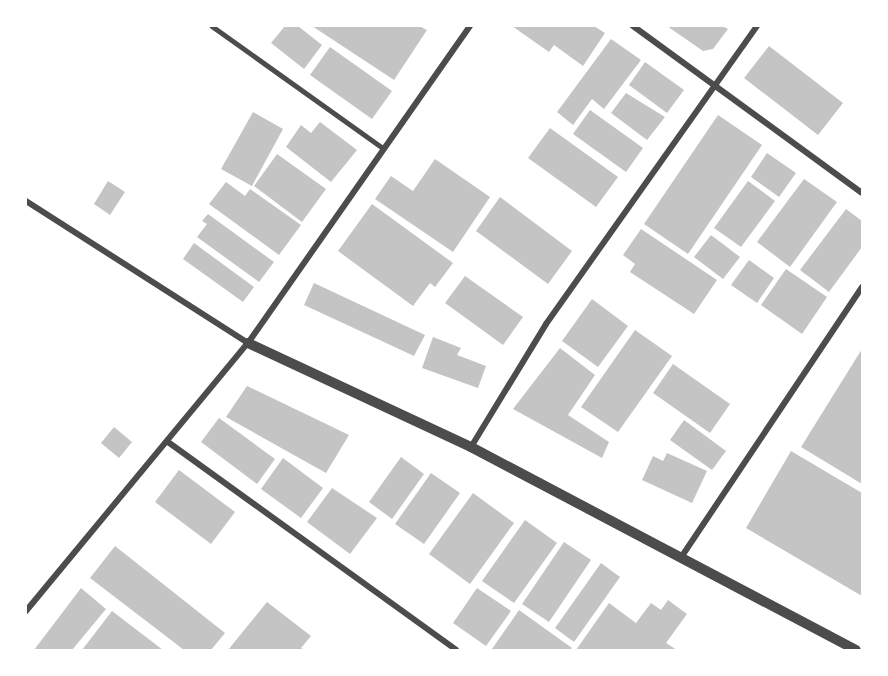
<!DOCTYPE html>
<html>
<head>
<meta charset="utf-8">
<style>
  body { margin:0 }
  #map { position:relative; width:888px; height:676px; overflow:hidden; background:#fff; font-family:Montserrat,sans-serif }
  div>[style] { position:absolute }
  .building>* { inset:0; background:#c4c4c4 }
  .service>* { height:4.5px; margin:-2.25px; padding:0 2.25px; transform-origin:2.25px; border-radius:2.25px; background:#4c4c4c }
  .minor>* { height:6px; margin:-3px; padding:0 3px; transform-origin:3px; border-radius:3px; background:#4c4c4c }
  .tertiary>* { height:10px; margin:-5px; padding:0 5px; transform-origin:5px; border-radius:5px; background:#4c4c4c }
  span { translate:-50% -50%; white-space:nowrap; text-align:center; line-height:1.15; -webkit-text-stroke:4.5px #fff; paint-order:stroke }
  .frame { position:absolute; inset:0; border:27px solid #fff; pointer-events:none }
</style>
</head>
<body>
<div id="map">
  <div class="building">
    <i style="clip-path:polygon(285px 26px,298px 26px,322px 45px,304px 69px,271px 43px)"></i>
    <i style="clip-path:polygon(312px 26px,419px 26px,427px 30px,394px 80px)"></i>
    <i style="clip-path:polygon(512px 26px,594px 26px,605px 33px,583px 66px,554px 45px,549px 52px)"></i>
    <i style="clip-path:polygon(667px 26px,722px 26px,728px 29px,713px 49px,703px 51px)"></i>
    <i style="clip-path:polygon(611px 39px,641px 60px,604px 109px,592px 99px,573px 125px,557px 112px)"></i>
    <i style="clip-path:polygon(769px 46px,843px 103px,818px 135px,744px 78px)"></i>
    <i style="clip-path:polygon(330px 47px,392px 91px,372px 119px,310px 75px)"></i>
    <i style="clip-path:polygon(645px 62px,684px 90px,667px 113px,629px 85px)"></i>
    <i style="clip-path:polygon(626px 93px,665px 117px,647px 140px,611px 113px)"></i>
    <i style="clip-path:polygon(590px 110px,643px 148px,626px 172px,573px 134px)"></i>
    <i style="clip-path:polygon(253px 112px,283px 129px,252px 186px,221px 169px)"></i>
    <i style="clip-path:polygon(718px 115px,762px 145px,688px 254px,644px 224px)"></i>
    <i style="clip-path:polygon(320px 122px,357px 150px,331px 182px,286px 147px,301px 125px,311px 133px)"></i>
    <i style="clip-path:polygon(550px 128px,618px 177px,596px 207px,528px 158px)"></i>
    <i style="clip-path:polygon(767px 153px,796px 173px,779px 197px,751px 177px)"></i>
    <i style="clip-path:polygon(277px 154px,326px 189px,302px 222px,254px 186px)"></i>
    <i style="clip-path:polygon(435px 159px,490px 197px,453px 252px,375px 199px,391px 176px,413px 191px)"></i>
    <i style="clip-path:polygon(804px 179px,837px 202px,790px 267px,757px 242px)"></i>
    <i style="clip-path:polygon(108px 181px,125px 192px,110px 215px,94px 204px)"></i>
    <i style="clip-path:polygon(748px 181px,775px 201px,741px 247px,714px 228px)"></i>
    <i style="clip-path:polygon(226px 182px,245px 196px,250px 189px,301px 225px,279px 255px,209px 204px)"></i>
    <i style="clip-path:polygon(500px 197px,572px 251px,548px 284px,476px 231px)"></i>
    <i style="clip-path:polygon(372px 204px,453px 263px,435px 287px,430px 283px,413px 306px,338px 251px)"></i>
    <i style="clip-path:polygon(846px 209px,862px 221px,862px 247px,829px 292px,800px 270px)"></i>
    <i style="clip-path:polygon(208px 214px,274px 262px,259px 282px,197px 237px,207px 224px,202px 221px)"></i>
    <i style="clip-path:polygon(641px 229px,717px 280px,694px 314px,630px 272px,635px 264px,623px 255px)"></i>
    <i style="clip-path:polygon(711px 235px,740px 257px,723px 279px,694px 257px)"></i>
    <i style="clip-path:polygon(194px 243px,254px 287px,243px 302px,183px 259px)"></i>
    <i style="clip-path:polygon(749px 260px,774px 278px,757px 303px,731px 285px)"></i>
    <i style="clip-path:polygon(786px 269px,827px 297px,802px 334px,761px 305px)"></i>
    <i style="clip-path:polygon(465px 276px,523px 317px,503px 345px,445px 303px)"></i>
    <i style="clip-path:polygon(314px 283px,425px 335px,414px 356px,304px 305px)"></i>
    <i style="clip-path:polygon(592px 299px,628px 326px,598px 367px,562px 341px)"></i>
    <i style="clip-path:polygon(635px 330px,672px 356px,618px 432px,581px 407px)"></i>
    <i style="clip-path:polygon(433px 337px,461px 348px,457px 355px,486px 366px,478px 388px,422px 368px)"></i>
    <i style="clip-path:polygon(560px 348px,595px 375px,568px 415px,609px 442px,602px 458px,513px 409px)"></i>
    <i style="clip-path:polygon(862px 349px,862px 484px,801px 447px)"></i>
    <i style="clip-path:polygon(673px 364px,730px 404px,710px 433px,653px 393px)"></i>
    <i style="clip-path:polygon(247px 386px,349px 435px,326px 473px,226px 417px)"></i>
    <i style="clip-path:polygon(219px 418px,275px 459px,257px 484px,201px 442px)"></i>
    <i style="clip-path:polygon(684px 420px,726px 451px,712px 470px,670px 440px)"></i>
    <i style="clip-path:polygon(114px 427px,132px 442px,119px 458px,101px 443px)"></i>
    <i style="clip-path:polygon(791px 451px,862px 493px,862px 596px,746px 528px)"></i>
    <i style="clip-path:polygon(667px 453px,707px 471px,692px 503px,642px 480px,653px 456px,663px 461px)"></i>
    <i style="clip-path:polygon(401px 457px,424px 474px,392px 519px,369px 502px)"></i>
    <i style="clip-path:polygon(283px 458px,323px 488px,301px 518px,261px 489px)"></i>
    <i style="clip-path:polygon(179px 470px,235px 512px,211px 544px,155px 502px)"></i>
    <i style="clip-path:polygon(431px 473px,460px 493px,424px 544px,395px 524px)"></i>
    <i style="clip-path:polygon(332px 488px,377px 518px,350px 554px,307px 522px)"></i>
    <i style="clip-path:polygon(473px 493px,514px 523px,470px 584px,429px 554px)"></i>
    <i style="clip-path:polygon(525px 520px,557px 543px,514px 603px,482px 581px)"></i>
    <i style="clip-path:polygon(564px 542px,591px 560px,549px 622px,522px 604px)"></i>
    <i style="clip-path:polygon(115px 546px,225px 633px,211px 650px,184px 650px,90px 578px)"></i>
    <i style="clip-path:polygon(601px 563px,620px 577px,574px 642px,555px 628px)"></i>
    <i style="clip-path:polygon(81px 588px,106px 609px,72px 650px,34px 650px)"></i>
    <i style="clip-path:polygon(477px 588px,511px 611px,486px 646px,453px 623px)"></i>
    <i style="clip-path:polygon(668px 600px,687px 614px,666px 643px,677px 650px,576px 650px,609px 603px,636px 623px,651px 603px,661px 610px)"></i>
    <i style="clip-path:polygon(267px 602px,311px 636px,301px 648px,305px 650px,228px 650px)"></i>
    <i style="clip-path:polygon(519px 610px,572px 648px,570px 650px,492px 649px)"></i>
    <i style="clip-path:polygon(112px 611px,163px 650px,82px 650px)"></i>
  </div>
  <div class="service">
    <i style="left:212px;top:26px;width:210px;rotate:35.5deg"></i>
  </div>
  <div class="minor">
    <i style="left:633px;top:26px;width:283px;rotate:36.1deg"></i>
    <i style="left:26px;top:201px;width:264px;rotate:32.6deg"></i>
    <i style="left:168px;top:442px;width:355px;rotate:35.8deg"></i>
    <i style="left:471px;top:447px;width:144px;rotate:-58.6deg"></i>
    <i style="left:546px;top:324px;width:365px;rotate:-54.7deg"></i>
    <i style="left:680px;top:559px;width:327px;rotate:-56.2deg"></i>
    <i style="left:26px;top:611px;width:348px;rotate:-50.4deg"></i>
    <i style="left:248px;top:343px;width:387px;rotate:-55deg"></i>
  </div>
  <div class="tertiary">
    <i style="left:248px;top:343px;width:246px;rotate:25deg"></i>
    <i style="left:471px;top:447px;width:435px;rotate:27.8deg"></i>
  </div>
  <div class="frame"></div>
</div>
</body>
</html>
